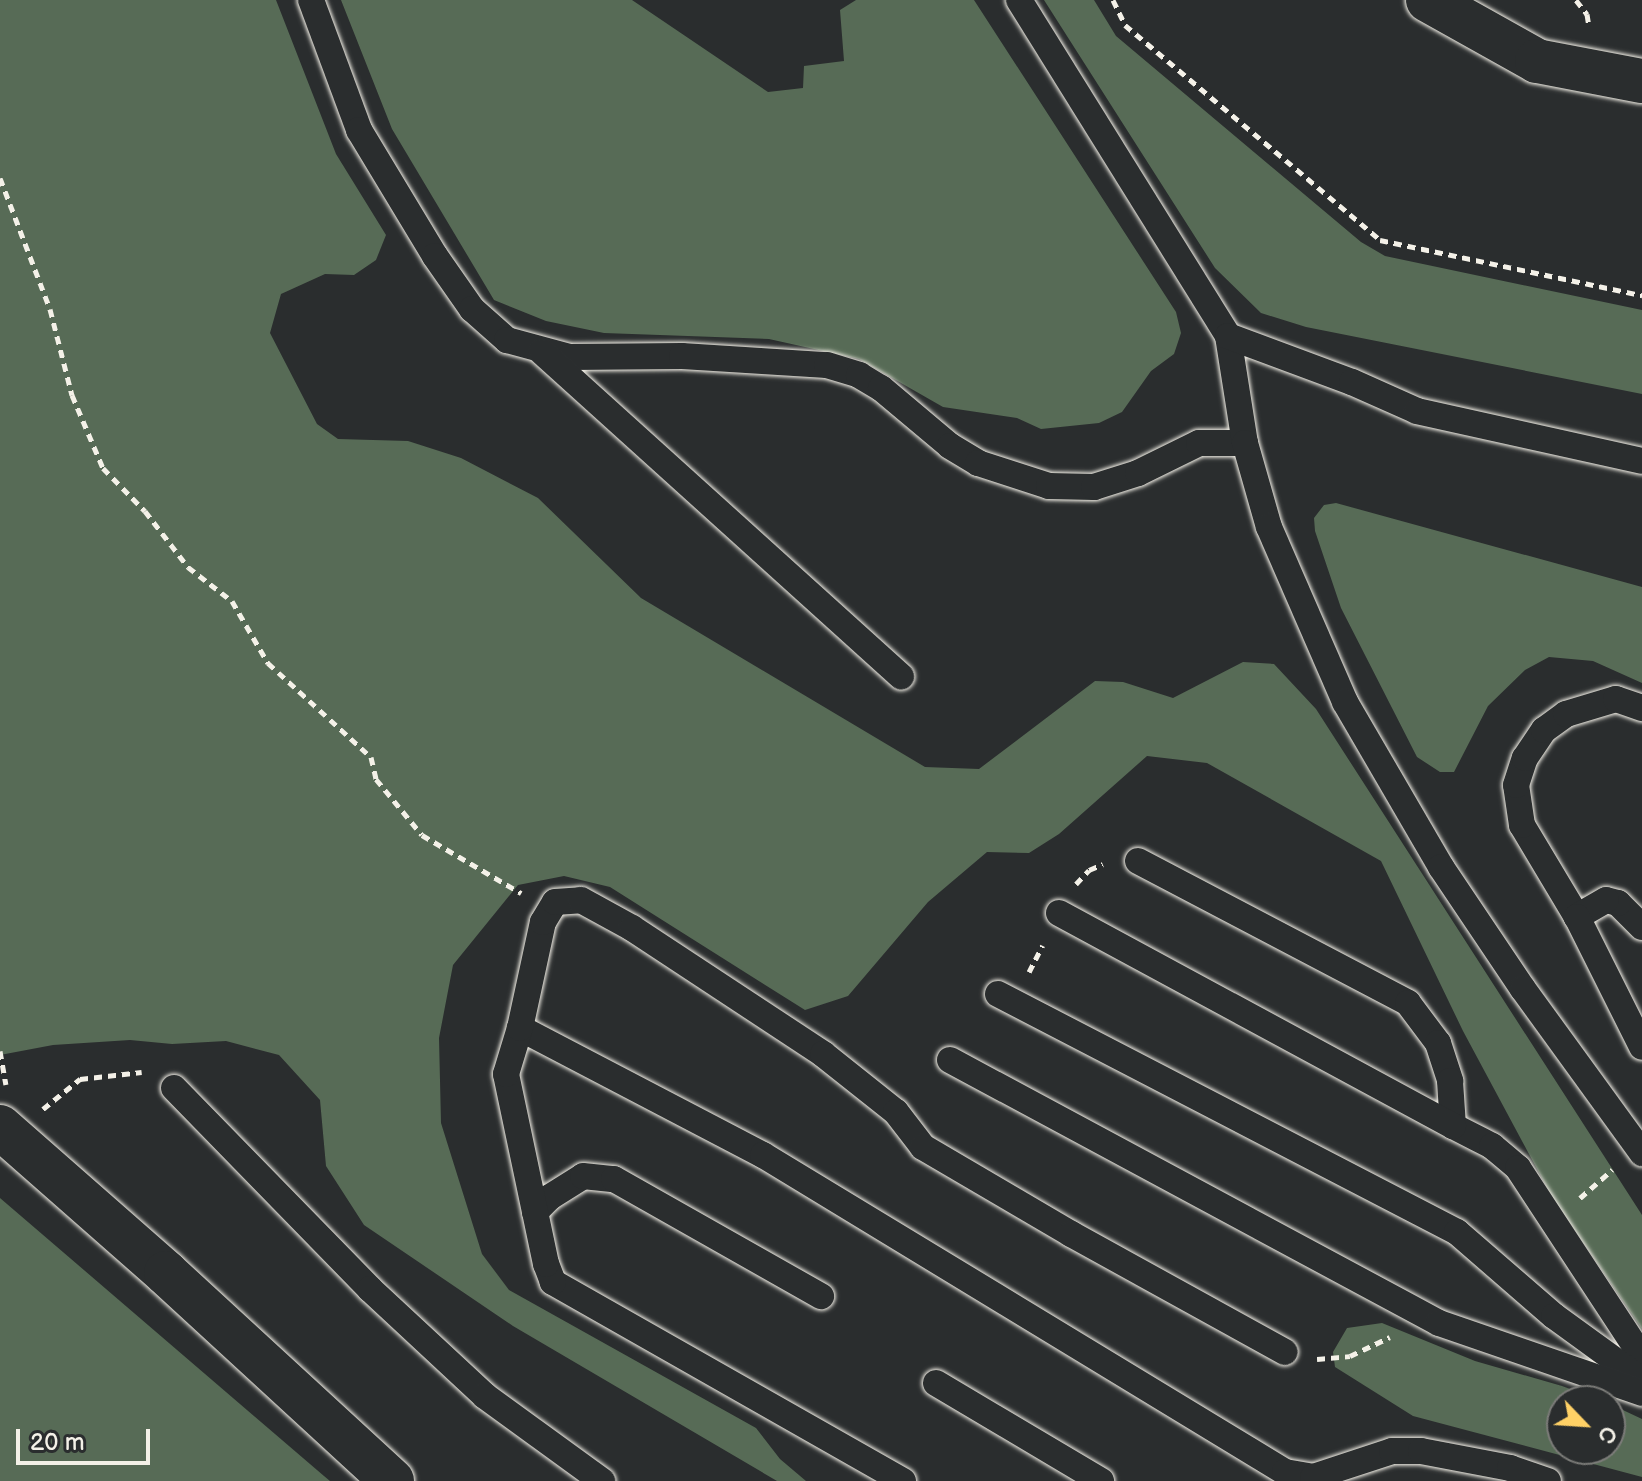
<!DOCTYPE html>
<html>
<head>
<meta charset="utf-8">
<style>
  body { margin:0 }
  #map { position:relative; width:1642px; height:1481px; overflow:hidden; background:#2a2d2e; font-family:"Balsamiq Sans",sans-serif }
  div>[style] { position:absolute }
  .green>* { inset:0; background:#576b56 }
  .path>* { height:5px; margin-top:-2.5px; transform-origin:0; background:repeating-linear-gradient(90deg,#f4f1e8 0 8px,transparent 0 14px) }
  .roads { filter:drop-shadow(0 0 2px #f4f1e8) drop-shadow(0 0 2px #f4f1e8) }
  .service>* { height:26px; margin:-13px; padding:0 13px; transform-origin:13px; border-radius:13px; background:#2a2d2e }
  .minor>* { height:44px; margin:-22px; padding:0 22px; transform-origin:22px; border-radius:22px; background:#2a2d2e }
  span { translate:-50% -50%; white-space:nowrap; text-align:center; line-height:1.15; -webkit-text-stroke:7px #2a2d2e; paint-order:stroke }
  .north { position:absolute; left:1546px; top:1385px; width:80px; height:80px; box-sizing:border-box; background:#2a2d2e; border:2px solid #7b7b78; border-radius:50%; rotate:115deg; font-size:22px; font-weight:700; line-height:32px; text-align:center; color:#f4f1e8 }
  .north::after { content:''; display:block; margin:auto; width:28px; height:36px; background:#ffd166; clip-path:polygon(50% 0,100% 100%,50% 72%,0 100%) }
  .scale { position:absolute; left:16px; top:1429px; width:134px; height:36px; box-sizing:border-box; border:4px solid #f4f1e8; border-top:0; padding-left:10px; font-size:24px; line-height:28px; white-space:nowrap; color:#f4f1e8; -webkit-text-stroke:6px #2a2d2e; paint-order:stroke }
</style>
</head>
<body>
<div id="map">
  <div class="green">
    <i style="clip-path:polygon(0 0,276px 0,336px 154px,386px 235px,376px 260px,354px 275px,325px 274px,281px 294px,270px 333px,317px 424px,338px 439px,408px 441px,461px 458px,538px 498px,641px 598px,925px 767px,979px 769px,1095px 681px,1123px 682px,1173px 698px,1243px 662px,1274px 664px,1316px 709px,1642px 1215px,1642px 1329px,1551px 1195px,1463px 1031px,1381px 861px,1207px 763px,1147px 756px,1059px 834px,1029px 853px,987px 852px,928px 902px,848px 996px,805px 1010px,610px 887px,564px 876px,518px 885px,453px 965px,439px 1038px,441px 1123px,482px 1254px,509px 1290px,756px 1428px,780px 1459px,806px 1481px,777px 1481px,513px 1326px,364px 1225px,326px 1166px,320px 1100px,279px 1055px,226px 1041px,172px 1044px,130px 1040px,53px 1045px,0 1055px)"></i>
    <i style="clip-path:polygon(341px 0,632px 0,768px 92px,803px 88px,804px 66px,844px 61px,840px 10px,856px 0,974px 0,1176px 312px,1181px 333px,1174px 354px,1151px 371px,1122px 412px,1099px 423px,1041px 429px,1017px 418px,943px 407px,859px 359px,769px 339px,604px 333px,546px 321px,494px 300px,392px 129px)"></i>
    <i style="clip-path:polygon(1044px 0,1094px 0,1116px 36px,1361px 242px,1385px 256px,1642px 310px,1642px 394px,1306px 327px,1261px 313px,1215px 268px)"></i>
    <i style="clip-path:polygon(1336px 503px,1642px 587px,1642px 683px,1593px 661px,1549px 657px,1525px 670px,1488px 706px,1454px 772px,1440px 772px,1417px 757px,1341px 608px,1315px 531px,1314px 518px,1324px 505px)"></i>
    <i style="clip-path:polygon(0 1198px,324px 1476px,330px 1481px,0 1481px)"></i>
    <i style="clip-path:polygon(1382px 1323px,1475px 1361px,1562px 1386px,1602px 1401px,1562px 1401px,1562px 1449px,1610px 1449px,1610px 1404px,1642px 1419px,1642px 1477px,1413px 1416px,1335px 1367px,1333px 1352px,1347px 1328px)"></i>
  </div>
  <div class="path">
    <i style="left:1113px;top:0;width:28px;rotate:64deg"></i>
    <i style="left:1125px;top:25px;width:334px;rotate:40.1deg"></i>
    <i style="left:1380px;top:240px;width:268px;rotate:11.9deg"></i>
    <i style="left:1576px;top:0;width:18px;rotate:52deg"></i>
    <i style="left:1587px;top:14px;width:13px;rotate:81deg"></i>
    <i style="left:0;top:178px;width:140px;rotate:69.1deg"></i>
    <i style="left:50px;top:309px;width:89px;rotate:75.7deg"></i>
    <i style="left:72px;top:395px;width:79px;rotate:67deg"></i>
    <i style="left:103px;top:468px;width:60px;rotate:45.7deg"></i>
    <i style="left:145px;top:511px;width:71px;rotate:52.5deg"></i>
    <i style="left:188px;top:567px;width:56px;rotate:37.7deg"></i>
    <i style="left:232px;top:601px;width:72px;rotate:59.9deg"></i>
    <i style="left:268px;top:663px;width:139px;rotate:42.4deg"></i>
    <i style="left:371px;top:757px;width:23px;rotate:77deg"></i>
    <i style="left:376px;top:779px;width:72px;rotate:50.6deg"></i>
    <i style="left:422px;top:835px;width:115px;rotate:30.4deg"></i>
    <i style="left:1076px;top:884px;width:19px;rotate:-47deg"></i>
    <i style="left:1089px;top:870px;width:15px;rotate:-23deg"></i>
    <i style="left:1029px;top:972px;width:30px;rotate:-63deg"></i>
    <i style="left:0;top:1051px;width:34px;rotate:80deg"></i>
    <i style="left:43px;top:1109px;width:48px;rotate:-39deg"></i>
    <i style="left:80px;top:1079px;width:62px;rotate:-6.4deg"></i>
    <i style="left:1580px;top:1198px;width:43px;rotate:-41.2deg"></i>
    <i style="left:1317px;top:1359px;width:33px;rotate:-5deg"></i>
    <i style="left:1350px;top:1356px;width:44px;rotate:-25.4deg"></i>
  </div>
  <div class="roads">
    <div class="service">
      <i style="left:311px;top:0;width:139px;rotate:69.7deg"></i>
      <i style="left:359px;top:130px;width:147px;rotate:58.9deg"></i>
      <i style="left:435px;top:256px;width:65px;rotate:55.1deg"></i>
      <i style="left:472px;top:309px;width:47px;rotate:41.5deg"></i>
      <i style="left:507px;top:340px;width:65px;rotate:15.1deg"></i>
      <i style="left:570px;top:357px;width:112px;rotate:-0.5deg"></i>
      <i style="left:682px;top:356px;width:145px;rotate:3.6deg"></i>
      <i style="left:827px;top:365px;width:34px;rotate:17deg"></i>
      <i style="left:859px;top:375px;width:26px;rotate:31deg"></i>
      <i style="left:881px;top:388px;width:90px;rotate:40deg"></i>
      <i style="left:950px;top:446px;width:33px;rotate:31deg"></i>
      <i style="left:978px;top:463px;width:75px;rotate:17.9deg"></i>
      <i style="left:1049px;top:486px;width:45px;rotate:1.3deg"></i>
      <i style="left:1094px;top:487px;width:46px;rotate:-17.7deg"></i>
      <i style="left:1138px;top:473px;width:68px;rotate:-26.2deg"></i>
      <i style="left:1199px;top:443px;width:46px"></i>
      <i style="left:1019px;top:0;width:396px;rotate:58.1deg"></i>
      <i style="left:1228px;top:336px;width:108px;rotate:81deg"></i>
      <i style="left:1245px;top:443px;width:87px;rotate:74.1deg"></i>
      <i style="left:1269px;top:527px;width:191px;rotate:66.5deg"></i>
      <i style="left:1345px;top:702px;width:191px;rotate:59.8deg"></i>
      <i style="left:1441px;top:867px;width:147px;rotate:56.1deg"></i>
      <i style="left:1523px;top:989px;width:203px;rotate:54deg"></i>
      <i style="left:1228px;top:336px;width:132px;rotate:20.4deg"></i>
      <i style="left:1352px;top:382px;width:71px;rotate:24deg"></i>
      <i style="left:1417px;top:411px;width:230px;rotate:12.5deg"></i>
      <i style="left:542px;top:352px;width:484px;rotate:42.1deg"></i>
      <i style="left:1138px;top:861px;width:305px;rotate:27.7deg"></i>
      <i style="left:1408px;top:1003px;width:50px;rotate:53.1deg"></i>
      <i style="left:1438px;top:1043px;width:40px;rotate:72deg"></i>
      <i style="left:1450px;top:1081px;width:45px;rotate:86.2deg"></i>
      <i style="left:1453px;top:1126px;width:44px;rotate:27.1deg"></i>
      <i style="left:1492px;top:1146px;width:34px;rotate:40deg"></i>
      <i style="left:1518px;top:1168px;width:226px;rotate:56.7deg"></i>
      <i style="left:1059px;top:913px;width:448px;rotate:28.4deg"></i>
      <i style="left:1577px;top:917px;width:107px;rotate:-120.9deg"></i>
      <i style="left:1522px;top:825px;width:40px;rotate:-98.5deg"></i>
      <i style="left:1516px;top:785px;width:28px;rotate:-72deg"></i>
      <i style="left:1525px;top:758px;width:34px;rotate:-56deg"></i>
      <i style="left:1544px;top:730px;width:27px;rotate:-36deg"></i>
      <i style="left:1566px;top:714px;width:52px;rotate:-16.7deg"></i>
      <i style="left:1616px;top:699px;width:28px;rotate:19deg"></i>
      <i style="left:1642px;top:927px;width:34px;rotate:-135deg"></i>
      <i style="left:1618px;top:903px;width:12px;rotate:-166deg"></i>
      <i style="left:1606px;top:900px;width:34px;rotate:150deg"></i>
      <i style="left:1577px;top:917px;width:145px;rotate:63.4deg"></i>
      <i style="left:998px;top:994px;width:517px;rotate:27.41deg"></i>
      <i style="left:1457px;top:1232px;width:128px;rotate:40.9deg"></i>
      <i style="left:1554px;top:1316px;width:109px;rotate:36deg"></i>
      <i style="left:520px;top:1028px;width:274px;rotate:27.6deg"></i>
      <i style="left:763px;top:1155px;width:611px;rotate:31.27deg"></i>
      <i style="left:1285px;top:1472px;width:28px;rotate:10deg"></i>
      <i style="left:1313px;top:1477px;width:83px;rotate:-18.2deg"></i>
      <i style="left:1392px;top:1451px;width:29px"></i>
      <i style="left:1421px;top:1451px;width:91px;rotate:10.8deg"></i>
      <i style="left:1510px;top:1468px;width:40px;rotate:18.9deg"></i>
      <i style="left:950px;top:1060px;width:555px;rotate:28.27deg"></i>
      <i style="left:1439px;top:1323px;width:215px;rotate:19deg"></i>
      <i style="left:174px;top:1088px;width:281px;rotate:45.7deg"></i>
      <i style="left:370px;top:1289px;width:157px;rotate:42.9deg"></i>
      <i style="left:485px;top:1396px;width:145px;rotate:36deg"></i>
      <i style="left:535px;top:1212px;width:21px;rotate:-45deg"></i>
      <i style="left:550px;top:1197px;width:39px;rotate:-32deg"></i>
      <i style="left:583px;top:1176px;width:31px;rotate:6deg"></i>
      <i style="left:614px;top:1179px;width:238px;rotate:29.5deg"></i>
      <i style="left:936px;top:1383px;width:192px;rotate:30.7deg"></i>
      <i style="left:903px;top:1481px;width:403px;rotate:-150.4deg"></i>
      <i style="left:553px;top:1282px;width:19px;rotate:-111deg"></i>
      <i style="left:546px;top:1264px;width:194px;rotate:-101.9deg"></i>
      <i style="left:506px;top:1074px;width:48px;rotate:-73.1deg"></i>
      <i style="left:520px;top:1028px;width:108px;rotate:-77.8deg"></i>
      <i style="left:543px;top:922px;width:23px;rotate:-59deg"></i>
      <i style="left:555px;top:902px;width:26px;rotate:-4deg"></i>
      <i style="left:581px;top:900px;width:58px;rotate:28.8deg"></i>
      <i style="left:632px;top:928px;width:229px;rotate:33.4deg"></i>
      <i style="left:823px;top:1054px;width:93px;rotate:38.5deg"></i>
      <i style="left:896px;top:1112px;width:44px;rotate:52.4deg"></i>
      <i style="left:923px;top:1147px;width:172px;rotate:30.4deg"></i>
      <i style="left:1071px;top:1234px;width:244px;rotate:28.9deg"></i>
    </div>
    <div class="minor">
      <i style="left:1428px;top:0;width:125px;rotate:29.2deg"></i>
      <i style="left:1537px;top:61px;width:107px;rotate:10.8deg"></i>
      <i style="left:0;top:1127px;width:221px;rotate:41.3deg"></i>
      <i style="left:166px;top:1273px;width:307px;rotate:42.6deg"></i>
    </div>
  </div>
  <div class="north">С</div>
  <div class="scale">20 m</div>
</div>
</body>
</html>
